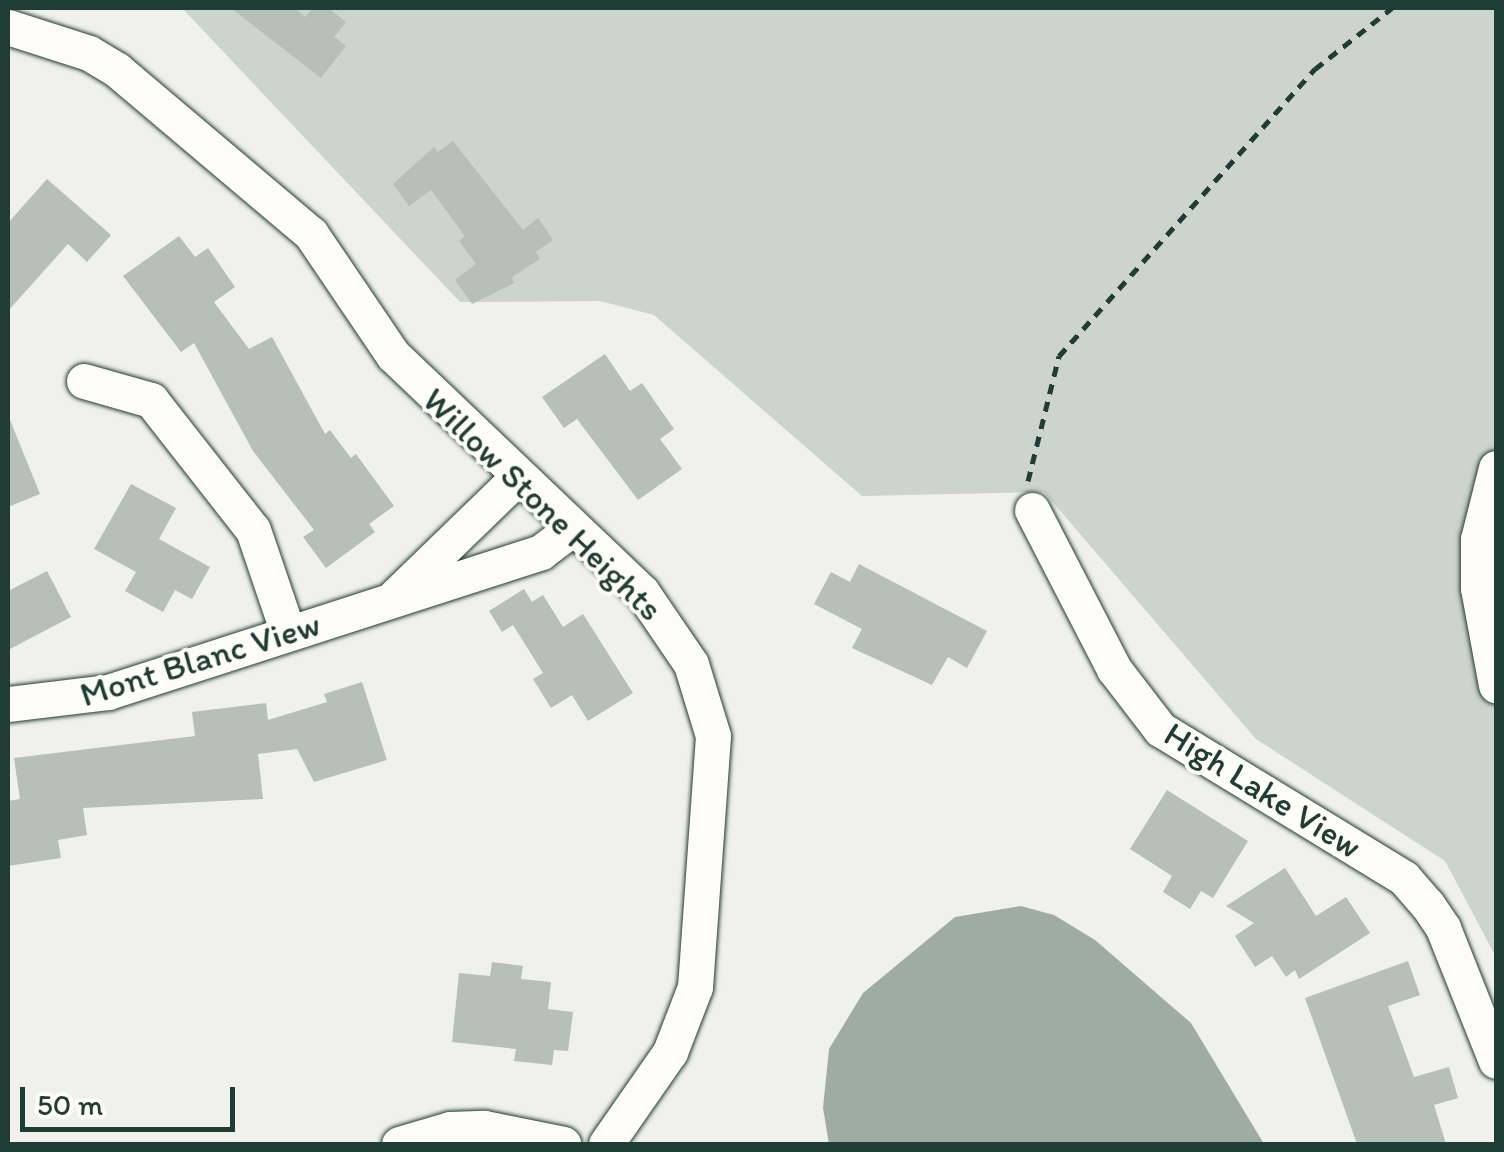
<!DOCTYPE html>
<html>
<head>
<meta charset="utf-8">
<style>
  body { margin:0 }
  #map { position:relative; width:1504px; height:1152px; overflow:hidden; background:#f0f1eb; font-family:Itim,sans-serif }
  div>[style] { position:absolute }
  .green>* { inset:0; background:#cdd3cd }
  .water>* { inset:0; background:#9faca4 }
  .building>* { inset:0; background:#b6bfb8 }
  .path>* { height:5px; margin-top:-2.5px; transform-origin:0; background:repeating-linear-gradient(90deg,#1f3d34 0 10px,transparent 0 18px) }
  .roads { filter:drop-shadow(0 0 2px #1f3d34) drop-shadow(0 0 2px #1f3d34) }
  .minor>* { height:35px; margin:-17.5px; padding:0 17.5px; transform-origin:17.5px; border-radius:17.5px; background:#fdfcf7 }
  span { translate:-50% -50%; white-space:nowrap; text-align:center; line-height:1.15; -webkit-text-stroke:8px #fdfcf7; paint-order:stroke }
  .street-label { font-size:35px; color:#1f3d34 }
  .frame { position:absolute; inset:0; border:10px solid #1f3d34; pointer-events:none }
  .scale { position:absolute; left:20px; top:1087px; width:215px; height:45px; box-sizing:border-box; border:5px solid #1f3d34; border-top:0; padding-left:12px; font-size:30px; line-height:35px; white-space:nowrap; color:#1f3d34; -webkit-text-stroke:8px #fdfcf7; paint-order:stroke }
</style>
</head>
<body>
<div id="map">
  <div class="green">
    <i style="clip-path:polygon(182px 8px,1496px 8px,1496px 957px,1445px 861px,1256px 739px,1044px 492px,862px 496px,654px 315px,600px 301px,460px 302px)"></i>
  </div>
  <div class="water">
    <i style="clip-path:polygon(1021px 906px,1054px 915px,1095px 940px,1191px 1023px,1264px 1144px,829px 1144px,823px 1108px,829px 1049px,863px 993px,955px 917px)"></i>
  </div>
  <div class="building">
    <i style="clip-path:polygon(231px 8px,294px 8px,305px 17px,313px 8px,328px 8px,346px 22px,334px 37px,346px 46px,321px 78px)"></i>
    <i style="clip-path:polygon(453px 141px,523px 230px,538px 218px,553px 240px,536px 252px,540px 259px,512px 277px,514px 283px,472px 304px,455px 280px,476px 264px,459px 241px,465px 236px,431px 190px,409px 206px,393px 184px,434px 147px,438px 152px)"></i>
    <i style="clip-path:polygon(47px 179px,111px 235px,87px 262px,68px 244px,8px 311px,8px 223px)"></i>
    <i style="clip-path:polygon(179px 236px,195px 257px,208px 248px,235px 287px,214px 302px,249px 349px,272px 337px,325px 434px,330px 430px,351px 458px,356px 454px,394px 506px,369px 524px,375px 532px,326px 568px,303px 537px,314px 530px,253px 451px,194px 343px,181px 352px,123px 276px)"></i>
    <i style="clip-path:polygon(605px 354px,630px 391px,642px 383px,674px 429px,660px 439px,682px 469px,638px 500px,577px 419px,564px 428px,542px 397px)"></i>
    <i style="clip-path:polygon(8px 415px,40px 494px,8px 507px)"></i>
    <i style="clip-path:polygon(131px 484px,176px 508px,159px 539px,210px 567px,192px 599px,175px 590px,163px 612px,125px 591px,136px 572px,94px 549px)"></i>
    <i style="clip-path:polygon(859px 564px,987px 631px,967px 668px,948px 657px,932px 685px,852px 648px,862px 629px,814px 604px,831px 572px,850px 582px)"></i>
    <i style="clip-path:polygon(47px 571px,71px 617px,8px 650px,8px 591px)"></i>
    <i style="clip-path:polygon(524px 589px,532px 602px,543px 595px,563px 627px,583px 614px,633px 693px,588px 721px,572px 695px,551px 708px,533px 679px,543px 673px,513px 625px,502px 632px,489px 611px)"></i>
    <i style="clip-path:polygon(362px 682px,387px 760px,314px 782px,297px 749px,258px 754px,263px 799px,83px 808px,87px 835px,58px 840px,61px 858px,8px 866px,8px 801px,20px 799px,14px 758px,195px 736px,192px 712px,266px 703px,268px 720px,327px 702px,324px 694px)"></i>
    <i style="clip-path:polygon(1167px 790px,1248px 841px,1213px 898px,1201px 891px,1190px 909px,1163px 892px,1172px 876px,1130px 849px)"></i>
    <i style="clip-path:polygon(1285px 868px,1316px 916px,1346px 897px,1370px 933px,1299px 979px,1295px 970px,1286px 977px,1272px 956px,1255px 967px,1235px 936px,1254px 923px,1226px 906px)"></i>
    <i style="clip-path:polygon(1408px 961px,1420px 995px,1388px 1006px,1414px 1077px,1449px 1067px,1458px 1098px,1434px 1105px,1446px 1144px,1357px 1144px,1305px 998px)"></i>
    <i style="clip-path:polygon(492px 962px,523px 966px,521px 979px,551px 982px,548px 1009px,573px 1012px,568px 1051px,554px 1050px,552px 1065px,514px 1061px,516px 1049px,452px 1042px,459px 973px,490px 976px)"></i>
  </div>
  <div class="path">
    <i style="left:1028px;top:481px;width:129px;rotate:-76.1deg"></i>
    <i style="left:1059px;top:356px;width:385px;rotate:-48.3deg"></i>
    <i style="left:1315px;top:69px;width:98px;rotate:-38.4deg"></i>
  </div>
  <div class="roads">
    <div class="minor">
      <i style="left:8px;top:27px;width:85px;rotate:17.8deg"></i>
      <i style="left:89px;top:53px;width:33px;rotate:31deg"></i>
      <i style="left:117px;top:70px;width:254px;rotate:40.2deg"></i>
      <i style="left:311px;top:234px;width:146px;rotate:55.9deg"></i>
      <i style="left:393px;top:355px;width:344px;rotate:43.6deg"></i>
      <i style="left:642px;top:592px;width:87px;rotate:55.8deg"></i>
      <i style="left:691px;top:664px;width:75px;rotate:73deg"></i>
      <i style="left:713px;top:736px;width:252px;rotate:94.1deg"></i>
      <i style="left:695px;top:987px;width:70px;rotate:111deg"></i>
      <i style="left:670px;top:1052px;width:112px;rotate:124.8deg"></i>
      <i style="left:84px;top:381px;width:70px;rotate:15.8deg"></i>
      <i style="left:151px;top:400px;width:165px;rotate:51.9deg"></i>
      <i style="left:253px;top:530px;width:109px;rotate:71.2deg"></i>
      <i style="left:1496px;top:468px;width:73px;rotate:104.2deg"></i>
      <i style="left:1478px;top:539px;width:49px;rotate:90deg"></i>
      <i style="left:1478px;top:588px;width:99px;rotate:79.5deg"></i>
      <i style="left:1032px;top:510px;width:179px;rotate:62.7deg"></i>
      <i style="left:1114px;top:669px;width:76px;rotate:52.5deg"></i>
      <i style="left:1160px;top:729px;width:286px;rotate:31.4deg"></i>
      <i style="left:1404px;top:878px;width:35px;rotate:49deg"></i>
      <i style="left:1427px;top:904px;width:29px;rotate:56deg"></i>
      <i style="left:1443px;top:928px;width:143px;rotate:68.3deg"></i>
      <i style="left:394px;top:597px;width:171px;rotate:-44.1deg"></i>
      <i style="left:8px;top:704px;width:101px;rotate:-6.8deg"></i>
      <i style="left:108px;top:692px;width:455px;rotate:-17.9deg"></i>
      <i style="left:541px;top:552px;width:39px;rotate:-37deg"></i>
      <i style="left:399px;top:1144px;width:53px;rotate:-16.4deg"></i>
      <i style="left:450px;top:1129px;width:34px;rotate:-2deg"></i>
      <i style="left:484px;top:1128px;width:81px;rotate:11.4deg"></i>
    </div>
  </div>
  <div class="street-label">
    <span style="left:543px;top:504px;rotate:44deg">Willow Stone Heights</span>
    <span style="left:200px;top:659px;rotate:-17deg">Mont Blanc View</span>
    <span style="left:1263px;top:790px;rotate:32deg">High Lake View</span>
  </div>
  <div class="frame"></div>
  <div class="scale">50 m</div>
</div>
</body>
</html>
